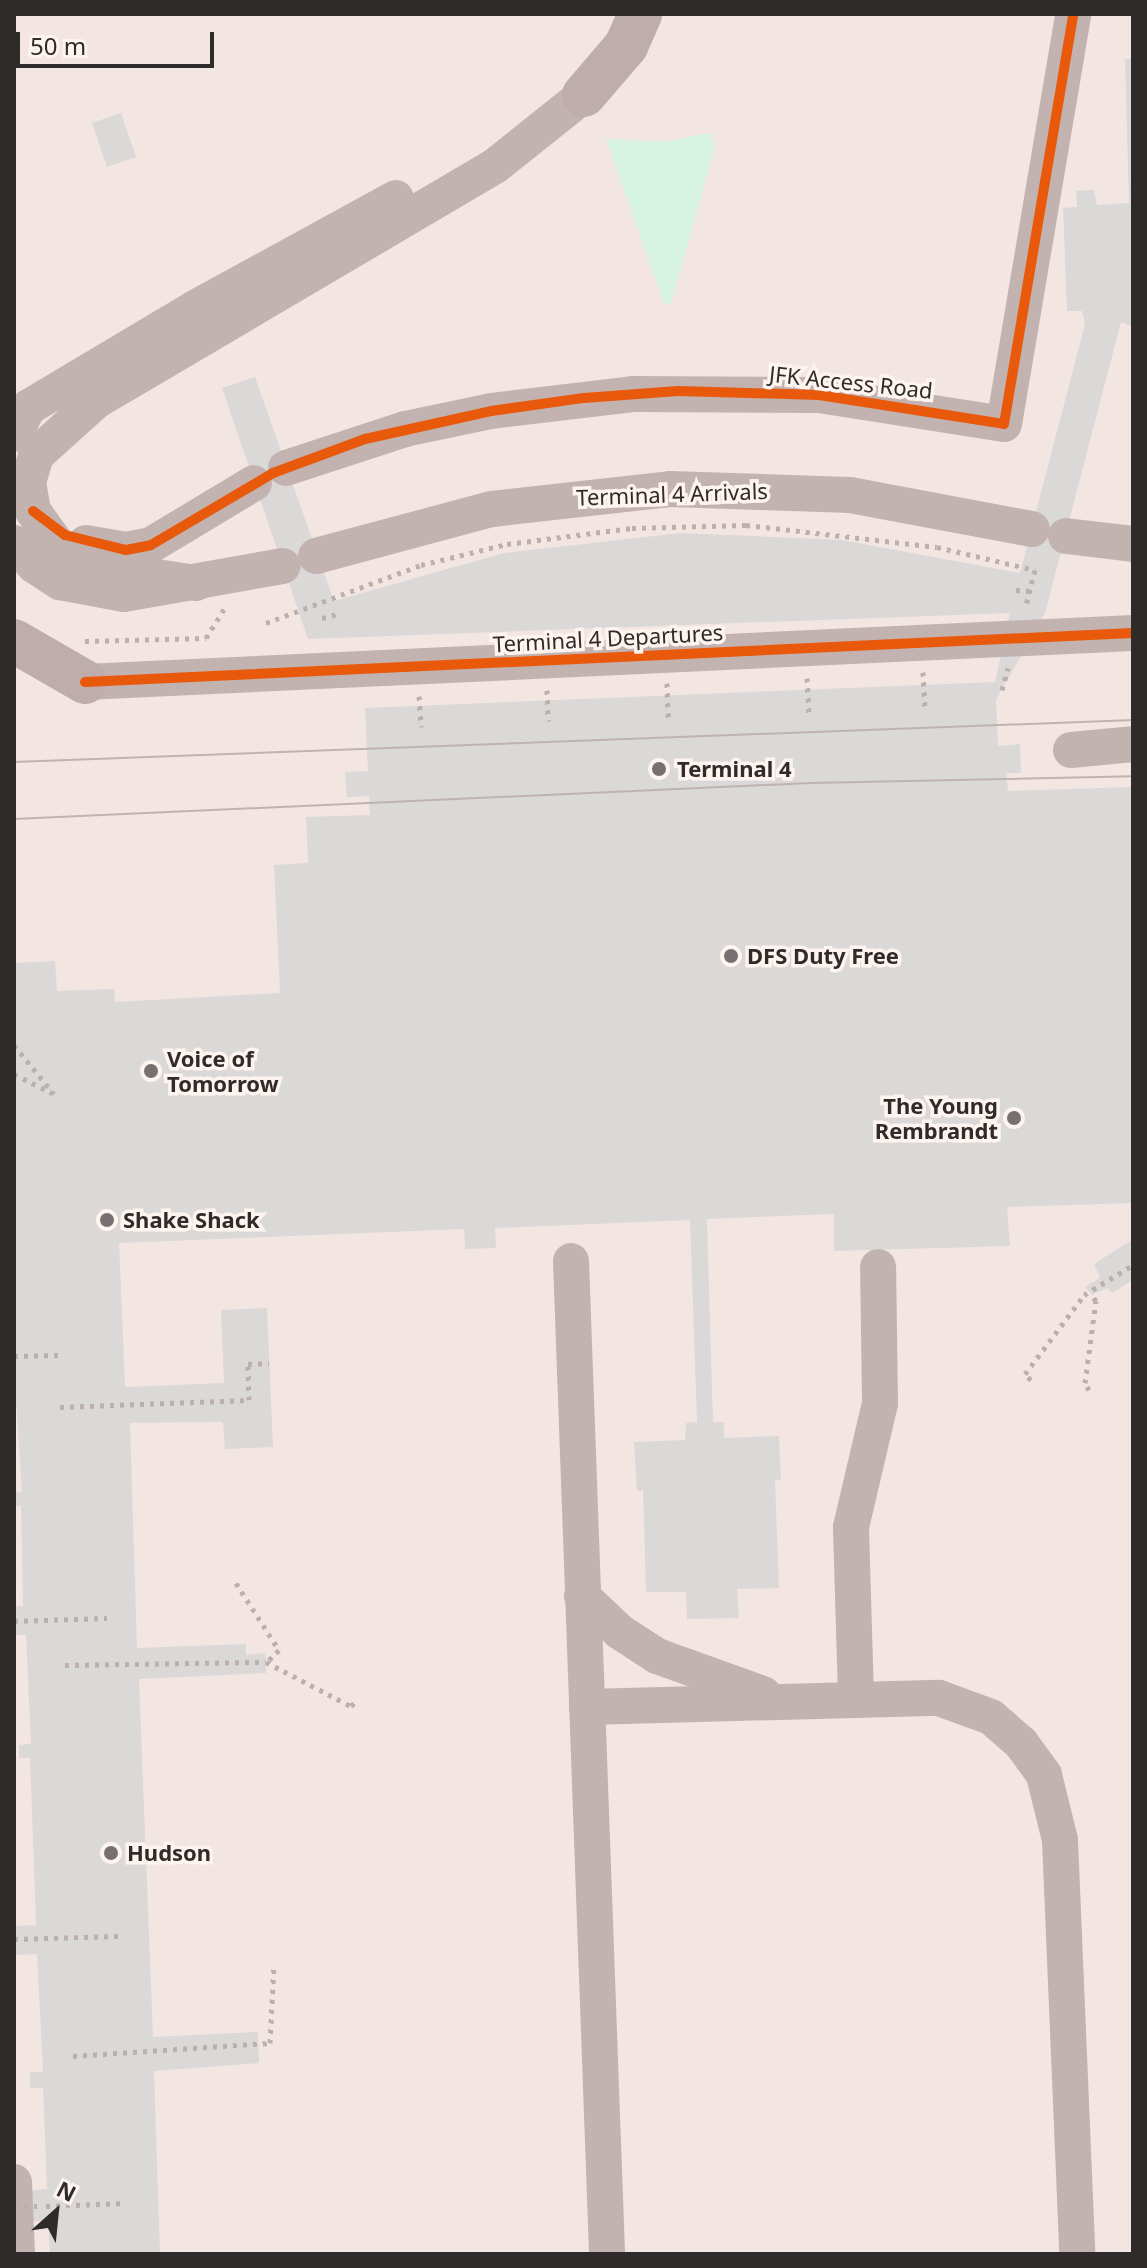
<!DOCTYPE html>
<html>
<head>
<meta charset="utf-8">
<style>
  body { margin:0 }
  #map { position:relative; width:1147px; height:2268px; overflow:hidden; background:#faf4f2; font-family:"Noto Sans",sans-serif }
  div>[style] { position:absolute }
  .built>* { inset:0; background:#f3e6e2 }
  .green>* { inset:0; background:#d6f2e3 }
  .building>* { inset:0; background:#dbd8d8 }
  .path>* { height:5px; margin-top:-2.5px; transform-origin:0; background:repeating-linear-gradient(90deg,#bcb0ad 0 4px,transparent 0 10px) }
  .minor>* { height:36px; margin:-18px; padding:0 18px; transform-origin:18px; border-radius:18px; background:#c3b3b0 }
  .highway>* { height:44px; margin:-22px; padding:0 22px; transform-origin:22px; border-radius:22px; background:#beadab }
  .tram>* { height:2px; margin:-1px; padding:0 1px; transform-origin:1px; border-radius:1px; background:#beb3b1 }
  .path-bridge>* { height:5px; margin-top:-2.5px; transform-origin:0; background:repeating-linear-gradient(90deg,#bcb0ad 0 4px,transparent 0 10px) }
  .minor-bridge>* { height:36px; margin:-18px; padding:0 18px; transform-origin:18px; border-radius:18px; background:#c3b3b0 }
  .highway-bridge>* { height:44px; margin:-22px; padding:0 22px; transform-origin:22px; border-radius:22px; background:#beadab }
  .cycleway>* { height:10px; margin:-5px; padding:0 5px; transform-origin:5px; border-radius:5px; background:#e8590c }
  .dots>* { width:22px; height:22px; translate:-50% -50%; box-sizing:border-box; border:4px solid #fdf3ef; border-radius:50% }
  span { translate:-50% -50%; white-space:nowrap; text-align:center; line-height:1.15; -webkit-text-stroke:7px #fdf3ef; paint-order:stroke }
  .street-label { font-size:22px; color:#2f2b2a }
  .poi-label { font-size:22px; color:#2f2b2a; font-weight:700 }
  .left { translate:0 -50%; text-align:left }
  .right { translate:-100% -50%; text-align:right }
  .frame { position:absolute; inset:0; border:16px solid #2f2b2a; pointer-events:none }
  .north { position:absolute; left:16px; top:2172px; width:80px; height:80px; -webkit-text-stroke:6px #fdf3ef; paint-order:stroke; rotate:27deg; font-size:22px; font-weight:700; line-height:32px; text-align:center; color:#2f2b2a }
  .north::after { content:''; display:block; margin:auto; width:28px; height:36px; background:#2f2b2a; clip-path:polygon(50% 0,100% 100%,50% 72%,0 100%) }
  .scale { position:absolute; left:16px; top:32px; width:198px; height:36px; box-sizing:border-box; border:4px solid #2f2b2a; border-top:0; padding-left:10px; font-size:24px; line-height:28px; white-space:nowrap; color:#2f2b2a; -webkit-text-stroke:6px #fdf3ef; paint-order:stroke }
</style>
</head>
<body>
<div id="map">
  <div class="built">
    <i style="clip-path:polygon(14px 14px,1133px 14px,1133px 2254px,14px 2254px)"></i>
  </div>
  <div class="green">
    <i style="clip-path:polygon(710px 133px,715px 147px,671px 303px,664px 304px,606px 139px,664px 142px)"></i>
  </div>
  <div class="building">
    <i style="clip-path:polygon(1125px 59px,1133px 59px,1133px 327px,1121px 322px,1045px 613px,996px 700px,998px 746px,1020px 744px,1021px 773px,1006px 773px,1008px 791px,1133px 787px,1133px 1203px,1007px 1207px,1010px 1246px,834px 1251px,834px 1214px,707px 1219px,713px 1422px,724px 1422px,724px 1438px,779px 1436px,781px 1480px,775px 1480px,779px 1588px,737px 1589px,739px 1618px,687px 1619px,686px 1592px,646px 1592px,643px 1490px,637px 1491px,634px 1442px,685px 1440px,686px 1423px,697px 1422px,690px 1220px,495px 1228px,496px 1248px,465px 1249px,464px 1229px,119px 1243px,125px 1387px,224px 1383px,221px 1310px,267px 1308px,273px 1447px,225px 1449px,223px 1422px,130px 1423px,137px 1648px,246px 1644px,246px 1655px,265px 1653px,266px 1662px,266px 1673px,139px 1679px,153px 2037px,258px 2032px,259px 2063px,154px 2071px,160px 2254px,50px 2254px,48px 2221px,14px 2222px,14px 2191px,47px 2189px,43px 2088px,30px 2088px,30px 2072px,43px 2072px,37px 1954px,14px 1955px,14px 1926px,36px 1925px,30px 1758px,19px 1758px,19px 1745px,31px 1744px,26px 1635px,14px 1635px,14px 1606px,23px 1606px,21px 1506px,14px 1506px,14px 1492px,22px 1492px,14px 1371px,14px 963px,55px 961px,57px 991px,114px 989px,115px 1002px,280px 993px,274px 865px,308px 863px,306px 817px,370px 815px,369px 796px,347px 797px,345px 772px,368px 771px,365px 708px,995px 682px,1010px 613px,308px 639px,222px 388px,255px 377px,334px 601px,504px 553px,681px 533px,842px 540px,1020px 573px,1085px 324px,1082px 311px,1067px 311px,1063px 208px,1077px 207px,1076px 191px,1094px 190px,1097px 205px,1129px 203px)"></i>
    <i style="clip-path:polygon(121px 113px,136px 157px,107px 167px,92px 123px)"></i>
    <i style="clip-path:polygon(1133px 1239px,1133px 1280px,1112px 1293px,1107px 1288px,1092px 1295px,1085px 1287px,1100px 1278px,1094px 1264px)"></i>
  </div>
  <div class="path">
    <i style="left:1016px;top:590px;width:14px;rotate:4deg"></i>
    <i style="left:322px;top:618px;width:16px;rotate:-14deg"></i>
    <i style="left:266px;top:623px;width:165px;rotate:-20.5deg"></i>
    <i style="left:421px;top:565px;width:89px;rotate:-13.7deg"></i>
    <i style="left:507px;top:544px;width:126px;rotate:-7.3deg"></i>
    <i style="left:632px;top:528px;width:114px;rotate:-1.5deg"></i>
    <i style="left:746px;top:525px;width:192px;rotate:6.6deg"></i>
    <i style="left:937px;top:547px;width:101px;rotate:13.2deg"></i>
    <i style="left:1035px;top:570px;width:40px;rotate:104.4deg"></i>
    <i style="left:85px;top:641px;width:121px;rotate:-1.4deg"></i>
    <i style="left:206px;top:638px;width:38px;rotate:-58deg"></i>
    <i style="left:923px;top:672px;width:35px;rotate:87deg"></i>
    <i style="left:807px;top:678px;width:35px;rotate:87deg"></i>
    <i style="left:667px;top:683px;width:35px;rotate:88deg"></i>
    <i style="left:547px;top:690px;width:31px;rotate:88deg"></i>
    <i style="left:1002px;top:690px;width:23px;rotate:-75deg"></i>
    <i style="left:419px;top:696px;width:31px;rotate:86deg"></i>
    <i style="left:14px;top:1045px;width:63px;rotate:50.8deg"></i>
    <i style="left:14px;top:1074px;width:42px;rotate:26.6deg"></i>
    <i style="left:14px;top:1356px;width:45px;rotate:-1.3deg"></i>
    <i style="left:1031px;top:1380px;width:8px;rotate:-135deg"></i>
    <i style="left:1025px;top:1374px;width:99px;rotate:-53.2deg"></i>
    <i style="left:1084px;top:1295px;width:57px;rotate:-31.5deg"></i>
    <i style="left:1089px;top:1390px;width:8px;rotate:-120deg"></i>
    <i style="left:1085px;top:1383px;width:83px;rotate:-82.4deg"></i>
    <i style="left:1096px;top:1301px;width:7px;rotate:-124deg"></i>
    <i style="left:60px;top:1407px;width:189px;rotate:-2.1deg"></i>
    <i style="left:249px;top:1400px;width:36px;rotate:-92deg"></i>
    <i style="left:248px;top:1364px;width:21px;rotate:-3deg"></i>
    <i style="left:236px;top:1583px;width:80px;rotate:57.3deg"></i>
    <i style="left:279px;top:1650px;width:17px;rotate:135deg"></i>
    <i style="left:14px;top:1621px;width:93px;rotate:-1.8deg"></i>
    <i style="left:65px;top:1665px;width:201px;rotate:-0.9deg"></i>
    <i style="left:266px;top:1662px;width:96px;rotate:27.4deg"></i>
    <i style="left:351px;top:1706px;width:7px;rotate:-45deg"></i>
    <i style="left:14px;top:1939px;width:104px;rotate:-1.7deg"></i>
    <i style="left:73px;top:2056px;width:197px;rotate:-3.8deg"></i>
    <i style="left:270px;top:2043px;width:79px;rotate:-87.1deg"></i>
    <i style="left:46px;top:2206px;width:80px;rotate:-2.1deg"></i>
  </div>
  <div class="minor">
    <i style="left:14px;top:434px;width:31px;rotate:-61deg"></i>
    <i style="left:29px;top:407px;width:193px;rotate:-30.8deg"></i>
    <i style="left:195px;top:308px;width:229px;rotate:-28.7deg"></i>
    <i style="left:286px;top:468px;width:125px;rotate:-18.1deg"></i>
    <i style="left:405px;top:429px;width:88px;rotate:-11.8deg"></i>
    <i style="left:491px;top:411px;width:143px;rotate:-6.8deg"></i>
    <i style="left:633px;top:394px;width:186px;rotate:0.3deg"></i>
    <i style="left:819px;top:395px;width:187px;rotate:8.9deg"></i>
    <i style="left:1004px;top:424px;width:416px;rotate:-80.4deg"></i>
    <i style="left:1066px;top:536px;width:67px;rotate:6.8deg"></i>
    <i style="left:14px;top:543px;width:31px;rotate:48deg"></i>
    <i style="left:35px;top:566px;width:30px;rotate:33deg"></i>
    <i style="left:60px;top:582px;width:65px;rotate:10.6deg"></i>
    <i style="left:124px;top:594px;width:161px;rotate:-10deg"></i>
    <i style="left:86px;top:543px;width:41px;rotate:9.9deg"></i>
    <i style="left:126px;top:550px;width:25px;rotate:-11deg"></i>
    <i style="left:151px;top:545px;width:120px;rotate:-31deg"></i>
    <i style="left:316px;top:556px;width:182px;rotate:-15deg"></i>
    <i style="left:492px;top:509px;width:179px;rotate:-6.4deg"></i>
    <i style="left:670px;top:489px;width:180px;rotate:1.9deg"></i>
    <i style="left:850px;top:495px;width:185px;rotate:10.6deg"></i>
    <i style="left:196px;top:583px;width:79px;rotate:-171.3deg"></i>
    <i style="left:118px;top:571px;width:64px;rotate:-157.9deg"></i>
    <i style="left:59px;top:547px;width:44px;rotate:-125.8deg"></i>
    <i style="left:33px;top:511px;width:29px;rotate:-100deg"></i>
    <i style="left:28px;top:482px;width:28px;rotate:-73deg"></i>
    <i style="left:36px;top:455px;width:81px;rotate:-42deg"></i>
    <i style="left:96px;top:401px;width:463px;rotate:-30.5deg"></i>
    <i style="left:495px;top:166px;width:114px;rotate:-38.6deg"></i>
    <i style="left:1071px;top:750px;width:62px;rotate:-5.5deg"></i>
    <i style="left:571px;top:1261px;width:994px;rotate:87.92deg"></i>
    <i style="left:582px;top:1596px;width:52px;rotate:43.5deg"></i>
    <i style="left:620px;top:1632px;width:44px;rotate:33deg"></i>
    <i style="left:657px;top:1656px;width:113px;rotate:19.7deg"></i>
    <i style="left:856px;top:1697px;width:170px;rotate:-91.7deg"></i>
    <i style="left:851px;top:1527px;width:127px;rotate:-76.8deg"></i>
    <i style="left:880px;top:1403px;width:136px;rotate:-90.8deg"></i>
    <i style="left:587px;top:1707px;width:352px;rotate:-1.5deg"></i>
    <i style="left:939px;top:1698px;width:55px;rotate:20.1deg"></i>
    <i style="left:991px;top:1717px;width:40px;rotate:41deg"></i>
    <i style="left:1021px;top:1743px;width:39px;rotate:54deg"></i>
    <i style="left:1044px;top:1775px;width:67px;rotate:76.2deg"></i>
    <i style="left:1060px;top:1840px;width:414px;rotate:87.6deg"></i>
    <i style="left:14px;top:2182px;width:72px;rotate:87.6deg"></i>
  </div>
  <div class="highway">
    <i style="left:584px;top:95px;width:65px;rotate:-49.4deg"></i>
    <i style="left:626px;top:46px;width:35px;rotate:-66deg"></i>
  </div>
  <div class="tram">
    <i style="left:14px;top:762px;width:1120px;rotate:-2.15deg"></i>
    <i style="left:14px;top:819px;width:797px;rotate:-2.59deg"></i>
    <i style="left:810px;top:783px;width:323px;rotate:-1.2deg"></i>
  </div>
  <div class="path-bridge">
    <i style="left:14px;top:2206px;width:23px"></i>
  </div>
  <div class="minor-bridge">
    <i style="left:85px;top:682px;width:1049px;rotate:-2.68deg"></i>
  </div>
  <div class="highway-bridge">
    <i style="left:14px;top:641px;width:82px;rotate:30deg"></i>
  </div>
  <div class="cycleway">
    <i style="left:33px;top:511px;width:40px;rotate:37deg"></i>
    <i style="left:65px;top:535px;width:63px;rotate:13.8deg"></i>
    <i style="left:126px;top:550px;width:25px;rotate:-11deg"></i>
    <i style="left:151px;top:545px;width:142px;rotate:-30.5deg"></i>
    <i style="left:273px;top:473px;width:98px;rotate:-20.3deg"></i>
    <i style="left:365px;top:439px;width:129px;rotate:-12.5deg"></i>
    <i style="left:491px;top:411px;width:94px;rotate:-8deg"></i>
    <i style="left:584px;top:398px;width:94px;rotate:-4.3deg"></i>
    <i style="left:678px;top:391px;width:141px;rotate:1.6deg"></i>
    <i style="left:819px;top:395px;width:187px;rotate:8.9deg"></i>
    <i style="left:1004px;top:424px;width:416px;rotate:-80.4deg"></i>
    <i style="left:85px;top:682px;width:1049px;rotate:-2.68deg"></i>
  </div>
  <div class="dots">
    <i style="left:659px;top:769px;background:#767170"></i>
    <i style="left:731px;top:956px;background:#767170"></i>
    <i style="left:151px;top:1071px;background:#767170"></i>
    <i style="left:1014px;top:1118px;background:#767170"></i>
    <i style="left:107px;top:1220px;background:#767170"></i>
    <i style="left:111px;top:1853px;background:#767170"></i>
  </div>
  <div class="street-label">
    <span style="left:851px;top:382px;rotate:6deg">JFK Access Road</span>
    <span style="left:672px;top:494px;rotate:-2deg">Terminal 4 Arrivals</span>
    <span style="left:608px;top:638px;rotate:-3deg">Terminal 4 Departures</span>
  </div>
  <div class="poi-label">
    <span class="left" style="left:677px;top:769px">Terminal 4</span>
    <span class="left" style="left:747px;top:956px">DFS Duty Free</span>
    <span class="left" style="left:167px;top:1071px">Voice of<br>Tomorrow</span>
    <span class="right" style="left:998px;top:1118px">The Young<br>Rembrandt</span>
    <span class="left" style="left:123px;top:1220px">Shake Shack</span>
    <span class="left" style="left:127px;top:1853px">Hudson</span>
  </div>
  <div class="frame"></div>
  <div class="north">N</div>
  <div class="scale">50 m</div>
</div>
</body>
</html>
